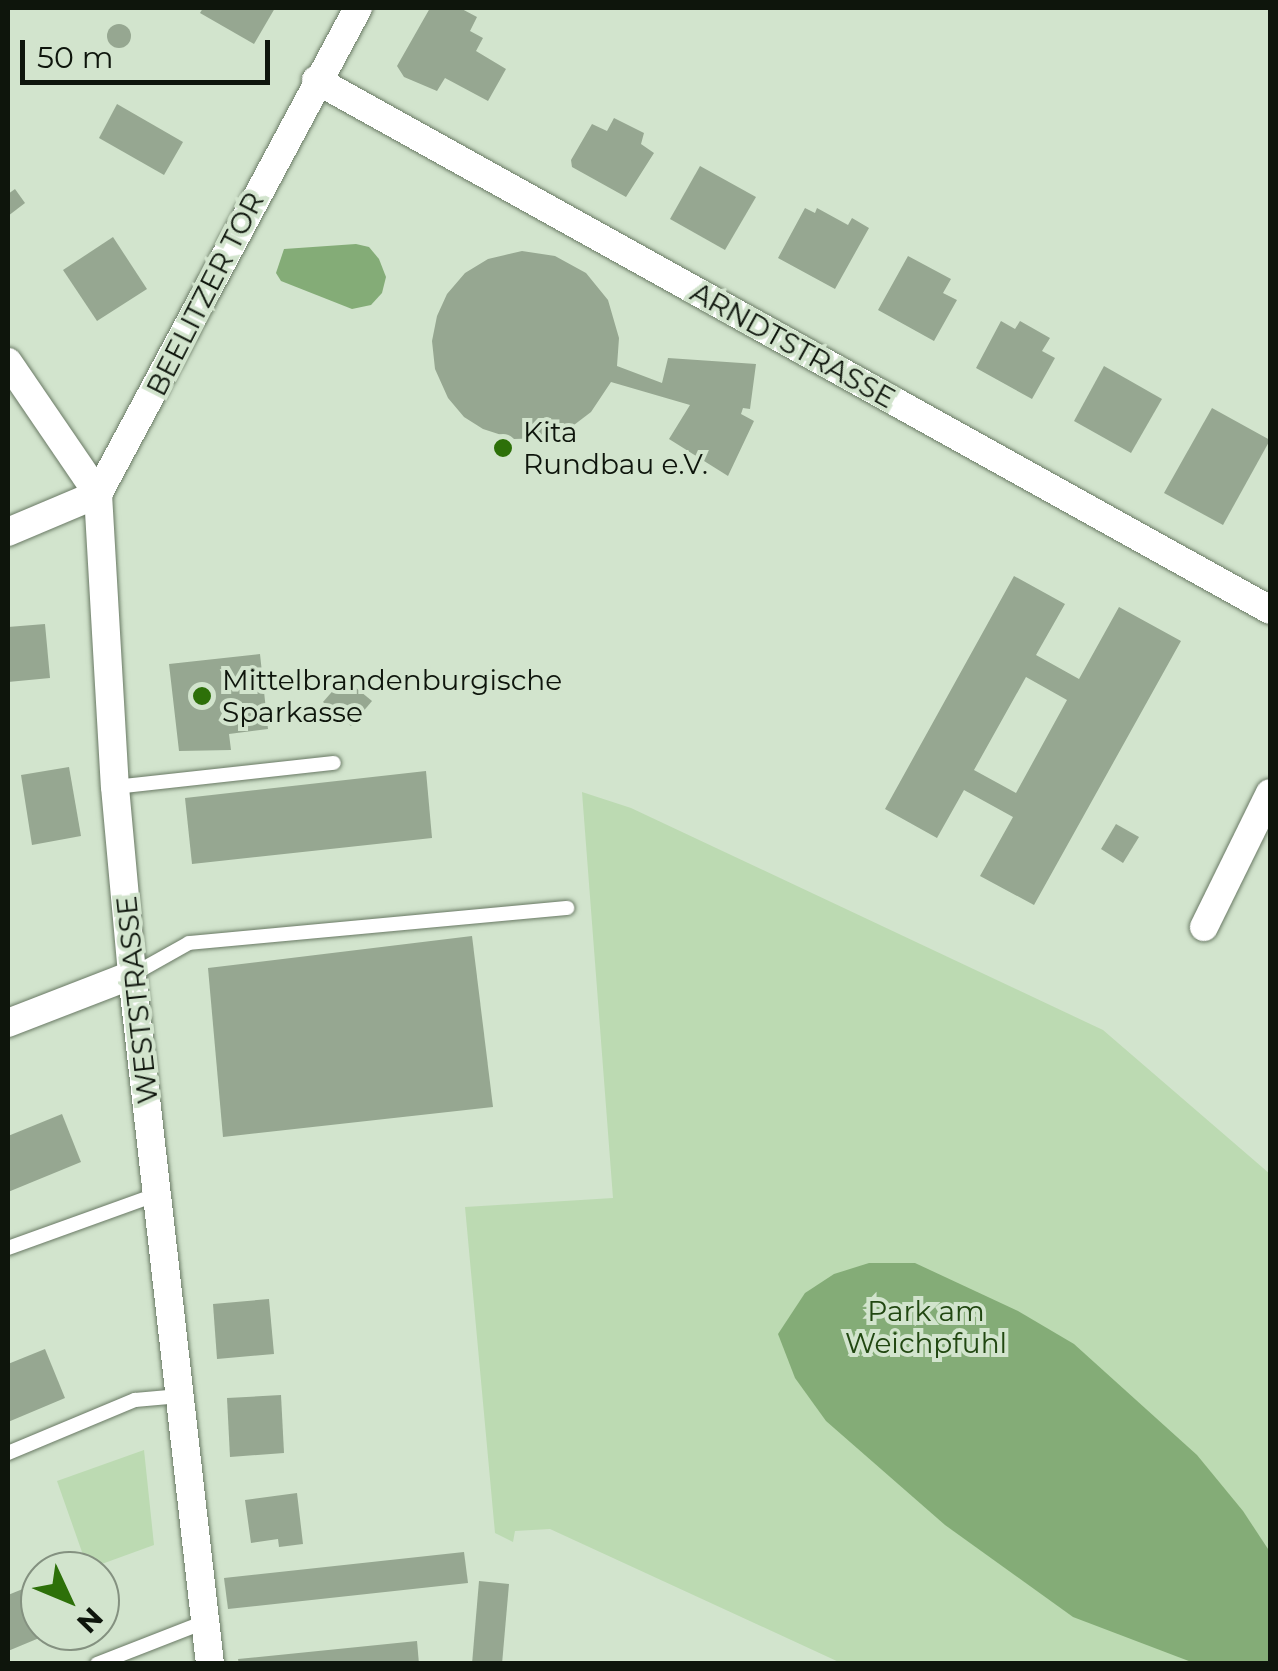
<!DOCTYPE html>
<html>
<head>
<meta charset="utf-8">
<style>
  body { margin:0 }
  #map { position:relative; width:1278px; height:1671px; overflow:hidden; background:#d2e4cd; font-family:Montserrat,sans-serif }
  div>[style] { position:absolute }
  .green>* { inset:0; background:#bcdab2 }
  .water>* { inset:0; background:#84ac77 }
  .building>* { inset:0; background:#96a791 }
  .round { border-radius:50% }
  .roads { filter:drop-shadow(0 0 2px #697964) drop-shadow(0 0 2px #697964) }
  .lane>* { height:14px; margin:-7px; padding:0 7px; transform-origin:7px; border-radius:7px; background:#fff }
  .street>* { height:28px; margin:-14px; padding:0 14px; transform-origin:14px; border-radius:14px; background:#fff }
  .dots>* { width:28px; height:28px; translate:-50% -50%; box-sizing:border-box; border:5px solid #d2e4cd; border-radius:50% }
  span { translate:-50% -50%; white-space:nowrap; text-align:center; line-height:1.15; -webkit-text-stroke:8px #d2e4cd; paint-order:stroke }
  .street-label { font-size:28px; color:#0e150c }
  .poi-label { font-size:28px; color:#0e150c }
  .left { translate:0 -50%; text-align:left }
  .park-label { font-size:28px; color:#214711 }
  .frame { position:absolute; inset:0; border:10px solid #0e150c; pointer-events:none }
  .north { position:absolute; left:20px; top:1551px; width:100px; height:100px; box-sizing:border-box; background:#d2e4cd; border:2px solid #849180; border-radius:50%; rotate:134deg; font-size:28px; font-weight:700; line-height:40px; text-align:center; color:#0e150c }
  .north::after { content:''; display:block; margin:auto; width:35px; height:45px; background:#2d7009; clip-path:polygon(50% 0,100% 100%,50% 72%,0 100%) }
  .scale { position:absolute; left:20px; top:40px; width:250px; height:45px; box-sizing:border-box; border:5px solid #0e150c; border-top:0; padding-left:12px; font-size:30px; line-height:35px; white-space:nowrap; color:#0e150c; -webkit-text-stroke:8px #d2e4cd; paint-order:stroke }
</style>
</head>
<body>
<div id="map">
  <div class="green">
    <i style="clip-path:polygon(582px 792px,631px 808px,1103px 1030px,1270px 1174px,1270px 1663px,841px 1663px,550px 1529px,515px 1531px,513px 1542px,495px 1533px,465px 1207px,613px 1198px)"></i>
    <i style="clip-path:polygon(144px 1450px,154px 1545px,88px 1569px,57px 1481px)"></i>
  </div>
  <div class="water">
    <i style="clip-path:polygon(356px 244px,369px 247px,379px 259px,386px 277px,382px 293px,371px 305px,352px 309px,281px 281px,276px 273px,284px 249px)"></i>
    <i style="clip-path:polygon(869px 1263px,915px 1263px,1018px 1311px,1074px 1344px,1197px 1455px,1243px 1511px,1270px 1552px,1270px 1663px,1194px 1663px,1073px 1617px,945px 1525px,826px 1421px,795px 1378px,778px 1334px,805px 1293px,834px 1274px)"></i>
  </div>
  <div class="building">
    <i style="clip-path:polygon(203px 8px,275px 8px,254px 44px,200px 13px)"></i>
    <i style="clip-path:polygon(430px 8px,460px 8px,477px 17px,470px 31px,483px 38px,476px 51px,506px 69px,488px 101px,445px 78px,437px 91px,404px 77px,397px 66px)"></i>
    <i class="round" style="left:107px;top:24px;width:24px;height:24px"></i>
    <i style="clip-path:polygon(117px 104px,183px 142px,164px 175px,99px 138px)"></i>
    <i style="clip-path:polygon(614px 118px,644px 133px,641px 144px,654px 153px,626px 197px,572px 167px,571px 160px,592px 124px,607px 131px)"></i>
    <i style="clip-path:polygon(700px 166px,756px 197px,725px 250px,670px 219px)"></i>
    <i style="clip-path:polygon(15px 189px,25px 203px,8px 216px,8px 194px)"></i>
    <i style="clip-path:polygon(805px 208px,815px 213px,817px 208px,848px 225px,852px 218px,869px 228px,835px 289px,778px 258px)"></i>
    <i style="clip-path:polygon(113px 237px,147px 289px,97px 321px,63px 270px)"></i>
    <i style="clip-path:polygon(522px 251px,555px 256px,586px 273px,608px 300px,619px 338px,617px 366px,662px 383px,668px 358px,756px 364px,750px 409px,743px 408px,741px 414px,754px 421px,728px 476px,669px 439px,690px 405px,611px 382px,591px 412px,570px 428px,543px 438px,514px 439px,483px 429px,464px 417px,448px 398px,435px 369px,432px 341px,437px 316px,447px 294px,465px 273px,488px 259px)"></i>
    <i style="clip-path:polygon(908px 256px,951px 279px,943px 293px,957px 300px,934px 341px,878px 310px)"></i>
    <i style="clip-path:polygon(1001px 321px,1015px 329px,1020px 321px,1050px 338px,1042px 351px,1055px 358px,1032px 399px,976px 368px)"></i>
    <i style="clip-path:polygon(1104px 366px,1162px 399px,1131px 453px,1074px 421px)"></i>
    <i style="clip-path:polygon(1212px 408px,1270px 440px,1223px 525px,1164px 493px)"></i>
    <i style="clip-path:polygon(evenodd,1014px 576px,1065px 604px,1036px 655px,1079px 679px,1119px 607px,1181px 641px,1034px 905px,980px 876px,1013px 817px,964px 790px,937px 838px,885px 809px,1014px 576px,1026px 677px,1067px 700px,1016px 793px,974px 770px,1026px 677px)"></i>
    <i style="clip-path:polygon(45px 624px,50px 678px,8px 682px,8px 627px)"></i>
    <i style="clip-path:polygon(260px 654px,268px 729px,229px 734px,231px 750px,179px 751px,169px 664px)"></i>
    <i style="clip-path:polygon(344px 678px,372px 701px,351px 726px,323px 702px)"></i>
    <i style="clip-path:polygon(69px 767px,81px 836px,32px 845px,21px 775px)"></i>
    <i style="clip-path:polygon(426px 771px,432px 838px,192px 864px,185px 798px)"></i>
    <i style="clip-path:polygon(1116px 824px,1139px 837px,1123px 863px,1101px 849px)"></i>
    <i style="clip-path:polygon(472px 936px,493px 1107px,223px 1137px,208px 968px)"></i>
    <i style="clip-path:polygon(62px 1114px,81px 1162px,8px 1192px,8px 1136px)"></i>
    <i style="clip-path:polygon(269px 1299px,274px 1354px,217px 1359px,213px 1304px)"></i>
    <i style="clip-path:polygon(45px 1349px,65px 1398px,8px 1422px,8px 1364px)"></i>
    <i style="clip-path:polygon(281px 1395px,284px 1453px,230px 1457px,227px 1398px)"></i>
    <i style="clip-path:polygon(297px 1493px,303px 1544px,279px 1547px,278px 1539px,251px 1543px,245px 1500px)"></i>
    <i style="clip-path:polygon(464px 1552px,468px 1583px,228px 1609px,224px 1578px)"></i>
    <i style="clip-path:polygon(479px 1581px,509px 1584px,502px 1664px,472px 1664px)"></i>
    <i style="clip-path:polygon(40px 1582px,40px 1631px,56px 1631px,8px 1651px,8px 1595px)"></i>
    <i style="clip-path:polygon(417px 1641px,419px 1664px,239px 1664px,238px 1659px)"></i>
  </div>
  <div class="roads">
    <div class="lane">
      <i style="left:115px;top:787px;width:220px;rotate:-6.3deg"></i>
      <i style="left:132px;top:975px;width:65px;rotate:-29.3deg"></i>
      <i style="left:189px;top:943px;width:380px;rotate:-5.3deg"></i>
      <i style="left:8px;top:1248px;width:159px;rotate:-19.8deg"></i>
      <i style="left:8px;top:1453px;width:138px;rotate:-22.7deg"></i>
      <i style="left:135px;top:1400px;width:45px;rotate:-5.1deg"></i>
      <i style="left:97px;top:1664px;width:116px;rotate:-21.3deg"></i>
    </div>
    <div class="street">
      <i style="left:316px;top:80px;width:1091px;rotate:29.05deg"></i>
      <i style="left:8px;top:362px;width:160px;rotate:55.7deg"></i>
      <i style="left:98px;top:494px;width:293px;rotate:86.7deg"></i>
      <i style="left:115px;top:787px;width:189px;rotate:84.8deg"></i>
      <i style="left:132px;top:975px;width:693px;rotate:83.54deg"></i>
      <i style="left:8px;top:532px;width:98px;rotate:-22.9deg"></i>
      <i style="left:98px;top:494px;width:551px;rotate:-61.85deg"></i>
      <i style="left:1204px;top:927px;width:149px;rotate:-63.8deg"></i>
      <i style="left:8px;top:1023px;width:133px;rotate:-21.2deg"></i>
    </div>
  </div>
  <div class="dots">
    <i style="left:503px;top:448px;background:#2d7009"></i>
    <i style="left:202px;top:696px;background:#2d7009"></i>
  </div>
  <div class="street-label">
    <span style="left:205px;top:294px;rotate:-63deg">BEELITZER TOR</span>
    <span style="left:793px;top:345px;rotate:29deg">ARNDTSTRASSE</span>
    <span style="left:137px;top:1000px;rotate:-96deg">WESTSTRASSE</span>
  </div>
  <div class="poi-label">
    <span class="left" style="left:523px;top:448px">Kita<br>Rundbau e.V.</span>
    <span class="left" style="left:222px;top:696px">Mittelbrandenburgische<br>Sparkasse</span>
  </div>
  <div class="park-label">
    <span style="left:926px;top:1327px">Park am<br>Weichpfuhl</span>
  </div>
  <div class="frame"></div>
  <div class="north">N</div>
  <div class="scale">50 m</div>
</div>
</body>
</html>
